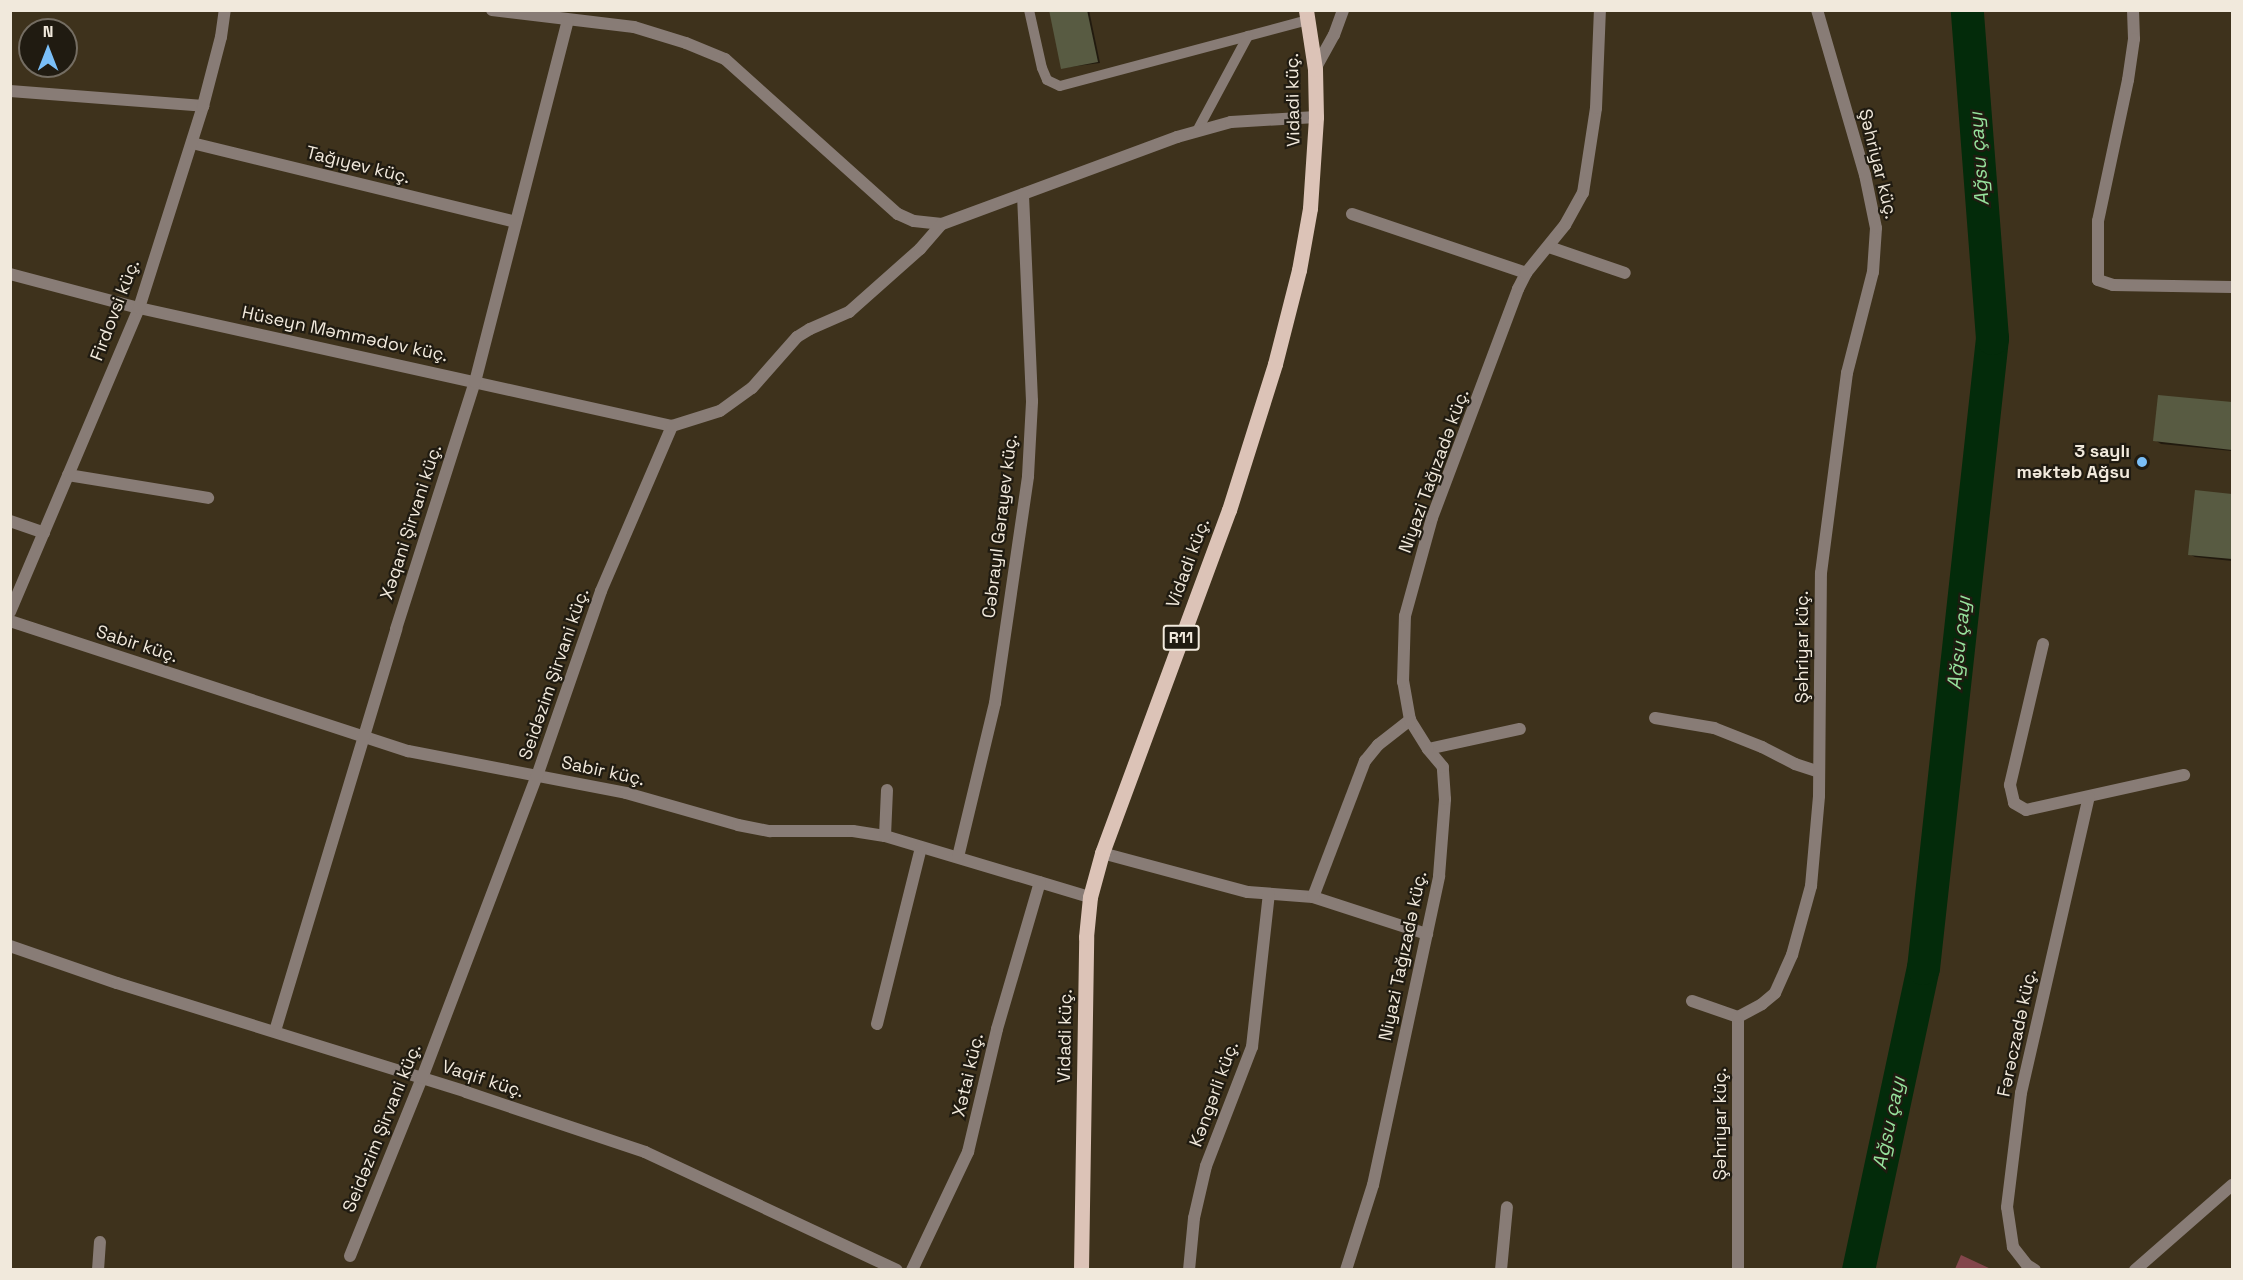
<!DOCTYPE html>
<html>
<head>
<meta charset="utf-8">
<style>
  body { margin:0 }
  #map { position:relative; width:2243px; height:1280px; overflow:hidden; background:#3e321c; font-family:"Space Grotesk",sans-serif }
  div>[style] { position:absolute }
  .green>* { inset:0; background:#83464b }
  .shadow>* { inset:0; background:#0007 }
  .river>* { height:33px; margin:-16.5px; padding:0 16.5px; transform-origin:16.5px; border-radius:16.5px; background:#032b0a }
  .building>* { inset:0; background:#585b42 }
  .service>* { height:10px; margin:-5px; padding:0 5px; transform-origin:5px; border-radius:5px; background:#887c76 }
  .minor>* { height:12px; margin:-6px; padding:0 6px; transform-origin:6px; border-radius:6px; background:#887c76 }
  .primary>* { height:15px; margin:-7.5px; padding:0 7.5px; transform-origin:7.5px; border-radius:7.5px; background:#dcc3b7 }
  .dots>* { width:16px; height:16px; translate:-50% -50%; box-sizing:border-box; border:3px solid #201b11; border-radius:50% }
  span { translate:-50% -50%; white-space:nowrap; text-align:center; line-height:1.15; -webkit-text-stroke:4.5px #201b11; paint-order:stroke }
  .shield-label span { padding:2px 4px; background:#201b11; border:2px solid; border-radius:4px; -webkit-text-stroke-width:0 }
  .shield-label { font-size:16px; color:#f1e9dc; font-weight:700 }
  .street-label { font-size:18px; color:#f1e9dc }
  .poi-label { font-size:18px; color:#f1e9dc; font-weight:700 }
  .right { translate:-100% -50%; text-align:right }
  .water-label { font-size:20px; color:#96e19c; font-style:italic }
  .frame { position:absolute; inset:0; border:12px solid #f1e9dc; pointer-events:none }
  .north { position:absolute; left:18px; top:18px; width:60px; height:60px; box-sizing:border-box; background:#201b11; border:2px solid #746d62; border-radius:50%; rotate:0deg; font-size:16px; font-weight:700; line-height:24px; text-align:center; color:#f1e9dc }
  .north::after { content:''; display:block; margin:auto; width:21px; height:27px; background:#7abff8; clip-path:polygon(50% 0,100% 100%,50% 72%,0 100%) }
</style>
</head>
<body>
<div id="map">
  <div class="green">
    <i style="clip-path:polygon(1961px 1255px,1991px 1269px,1955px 1269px)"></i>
  </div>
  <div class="shadow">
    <i style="clip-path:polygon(1050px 10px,1089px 10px,1100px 63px,1062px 68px)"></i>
    <i style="clip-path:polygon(2160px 396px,2232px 404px,2232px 451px,2161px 444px,2155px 440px)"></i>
    <i style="clip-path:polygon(2196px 491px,2232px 495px,2232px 561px,2195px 557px,2189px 554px)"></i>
  </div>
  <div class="river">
    <i style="left:1858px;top:1270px;width:309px;rotate:-77.9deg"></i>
    <i style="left:1923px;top:968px;width:634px;rotate:-83.75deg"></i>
    <i style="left:1992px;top:338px;width:329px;rotate:-94.4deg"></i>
  </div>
  <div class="building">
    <i style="clip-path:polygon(1049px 10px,1087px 10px,1098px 62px,1061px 69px)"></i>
    <i style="clip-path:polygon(2158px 395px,2232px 402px,2232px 450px,2153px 441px)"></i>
    <i style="clip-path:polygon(2195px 490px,2232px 494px,2232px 559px,2188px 555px)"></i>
  </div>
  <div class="service">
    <i style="left:1029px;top:10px;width:59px;rotate:77.4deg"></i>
    <i style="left:1042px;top:68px;width:13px;rotate:67deg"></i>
    <i style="left:1047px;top:80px;width:14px;rotate:25deg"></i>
    <i style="left:1060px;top:86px;width:257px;rotate:-14.9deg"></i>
    <i style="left:1197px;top:131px;width:108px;rotate:-61.8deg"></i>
  </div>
  <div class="minor">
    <i style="left:492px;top:10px;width:143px;rotate:6.8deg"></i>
    <i style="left:634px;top:27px;width:54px;rotate:17.1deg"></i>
    <i style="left:686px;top:43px;width:42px;rotate:22.3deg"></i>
    <i style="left:725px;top:59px;width:232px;rotate:41.9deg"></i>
    <i style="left:898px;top:214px;width:17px;rotate:24deg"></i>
    <i style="left:914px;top:221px;width:28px;rotate:6deg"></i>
    <i style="left:942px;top:224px;width:251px;rotate:-20.3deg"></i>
    <i style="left:1177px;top:137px;width:56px;rotate:-15.5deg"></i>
    <i style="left:1231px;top:122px;width:85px;rotate:-3.4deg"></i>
    <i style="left:2133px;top:10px;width:29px;rotate:88deg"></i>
    <i style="left:2134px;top:39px;width:41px;rotate:98.3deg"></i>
    <i style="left:2128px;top:80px;width:144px;rotate:102deg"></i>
    <i style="left:2098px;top:221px;width:59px;rotate:90deg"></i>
    <i style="left:2098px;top:280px;width:16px;rotate:18deg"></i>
    <i style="left:2113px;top:285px;width:119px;rotate:1deg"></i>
    <i style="left:1315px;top:69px;width:39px;rotate:-61deg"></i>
    <i style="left:1334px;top:35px;width:27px;rotate:-70deg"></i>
    <i style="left:10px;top:91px;width:194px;rotate:4.4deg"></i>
    <i style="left:192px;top:143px;width:333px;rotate:13.7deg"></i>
    <i style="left:1352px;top:214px;width:184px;rotate:18.7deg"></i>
    <i style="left:1549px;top:247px;width:80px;rotate:18.9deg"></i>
    <i style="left:10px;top:274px;width:133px;rotate:14.8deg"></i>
    <i style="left:139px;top:308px;width:546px;rotate:12.48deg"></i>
    <i style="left:68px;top:475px;width:142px;rotate:9.3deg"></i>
    <i style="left:10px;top:521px;width:36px;rotate:19deg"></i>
    <i style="left:10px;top:612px;width:330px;rotate:-67deg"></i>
    <i style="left:139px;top:308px;width:212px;rotate:-72.4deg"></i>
    <i style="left:203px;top:106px;width:71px;rotate:-75.4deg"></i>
    <i style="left:221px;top:37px;width:27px;rotate:-82deg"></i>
    <i style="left:10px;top:621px;width:419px;rotate:18.1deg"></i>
    <i style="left:408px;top:751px;width:222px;rotate:10.9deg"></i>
    <i style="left:626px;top:793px;width:116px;rotate:15.9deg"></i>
    <i style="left:738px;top:825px;width:33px;rotate:11deg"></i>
    <i style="left:770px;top:831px;width:83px"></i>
    <i style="left:853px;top:831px;width:32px;rotate:9deg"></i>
    <i style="left:885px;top:836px;width:214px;rotate:16.6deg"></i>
    <i style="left:2043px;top:644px;width:145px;rotate:103.2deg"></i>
    <i style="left:2010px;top:785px;width:18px;rotate:77deg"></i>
    <i style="left:2014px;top:803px;width:14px;rotate:30deg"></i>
    <i style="left:2026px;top:810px;width:162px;rotate:-12.5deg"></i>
    <i style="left:1655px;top:718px;width:60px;rotate:9.6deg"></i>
    <i style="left:1714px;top:728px;width:52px;rotate:21.6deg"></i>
    <i style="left:1762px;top:747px;width:37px;rotate:27deg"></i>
    <i style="left:1795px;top:764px;width:25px;rotate:18deg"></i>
    <i style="left:1428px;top:749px;width:94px;rotate:-12.3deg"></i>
    <i style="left:885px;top:836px;width:46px;rotate:-87.5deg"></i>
    <i style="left:1102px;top:853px;width:151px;rotate:15deg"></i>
    <i style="left:1248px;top:892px;width:65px;rotate:4.4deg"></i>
    <i style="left:1313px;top:897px;width:120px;rotate:18deg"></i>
    <i style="left:958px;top:857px;width:158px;rotate:-76.5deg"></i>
    <i style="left:995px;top:703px;width:229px;rotate:-81.7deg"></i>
    <i style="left:1028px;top:476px;width:75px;rotate:-86.9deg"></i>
    <i style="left:1032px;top:401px;width:207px;rotate:-92.5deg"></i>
    <i style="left:1313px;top:897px;width:146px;rotate:-69.1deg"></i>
    <i style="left:1365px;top:761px;width:21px;rotate:-51deg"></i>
    <i style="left:1378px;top:745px;width:41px;rotate:-38deg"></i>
    <i style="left:10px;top:946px;width:113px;rotate:19.1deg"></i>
    <i style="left:117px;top:983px;width:366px;rotate:17.3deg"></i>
    <i style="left:466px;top:1092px;width:189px;rotate:18.5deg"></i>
    <i style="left:645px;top:1152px;width:278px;rotate:25.1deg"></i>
    <i style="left:1692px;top:1001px;width:49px;rotate:19.2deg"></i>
    <i style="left:877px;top:1024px;width:182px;rotate:-76deg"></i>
    <i style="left:275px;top:1031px;width:420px;rotate:-73.2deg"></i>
    <i style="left:396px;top:629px;width:259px;rotate:-72.3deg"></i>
    <i style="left:475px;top:382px;width:374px;rotate:-75.6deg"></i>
    <i style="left:350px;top:1256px;width:192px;rotate:-68deg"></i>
    <i style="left:422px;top:1078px;width:323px;rotate:-69.2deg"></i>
    <i style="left:537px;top:776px;width:196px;rotate:-70.9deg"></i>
    <i style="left:601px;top:591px;width:180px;rotate:-66.7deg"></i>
    <i style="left:672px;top:426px;width:50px;rotate:-17.4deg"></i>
    <i style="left:720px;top:411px;width:39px;rotate:-36deg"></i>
    <i style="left:752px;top:388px;width:68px;rotate:-48.6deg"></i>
    <i style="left:797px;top:337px;width:15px;rotate:-32deg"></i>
    <i style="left:810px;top:329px;width:43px;rotate:-23.6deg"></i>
    <i style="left:849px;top:312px;width:95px;rotate:-41.6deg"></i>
    <i style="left:920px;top:249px;width:33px;rotate:-49deg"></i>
    <i style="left:98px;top:1270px;width:28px;rotate:-86deg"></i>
    <i style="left:912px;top:1270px;width:131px;rotate:-64.6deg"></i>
    <i style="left:968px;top:1152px;width:126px;rotate:-76.7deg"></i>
    <i style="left:997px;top:1029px;width:153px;rotate:-73.7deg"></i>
    <i style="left:1189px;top:1270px;width:52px;rotate:-84.5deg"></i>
    <i style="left:1194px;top:1218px;width:53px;rotate:-77deg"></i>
    <i style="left:1206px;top:1166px;width:128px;rotate:-68.9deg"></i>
    <i style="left:1252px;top:1047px;width:154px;rotate:-83.7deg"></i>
    <i style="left:1346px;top:1270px;width:89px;rotate:-72.4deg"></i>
    <i style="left:1373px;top:1185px;width:316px;rotate:-77.9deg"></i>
    <i style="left:1439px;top:876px;width:77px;rotate:-85.5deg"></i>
    <i style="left:1445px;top:799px;width:32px;rotate:-94deg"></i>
    <i style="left:1443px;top:767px;width:23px;rotate:-130deg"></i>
    <i style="left:1428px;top:749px;width:34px;rotate:-122deg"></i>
    <i style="left:1410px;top:720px;width:39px;rotate:-100deg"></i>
    <i style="left:1403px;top:682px;width:66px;rotate:-88.3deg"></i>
    <i style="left:1405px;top:616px;width:102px;rotate:-74.6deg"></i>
    <i style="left:1432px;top:518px;width:245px;rotate:-69.4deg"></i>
    <i style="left:1518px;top:289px;width:18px;rotate:-63deg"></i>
    <i style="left:1526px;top:273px;width:62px;rotate:-50.9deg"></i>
    <i style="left:1565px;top:225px;width:37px;rotate:-61deg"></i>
    <i style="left:1583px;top:193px;width:86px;rotate:-81.3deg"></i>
    <i style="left:1596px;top:108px;width:98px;rotate:-87.7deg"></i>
    <i style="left:1501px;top:1270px;width:63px;rotate:-84.6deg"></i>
    <i style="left:1738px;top:1270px;width:253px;rotate:-90deg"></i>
    <i style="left:1738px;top:1017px;width:27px;rotate:-28deg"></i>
    <i style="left:1762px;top:1004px;width:17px;rotate:-40deg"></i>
    <i style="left:1775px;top:993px;width:42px;rotate:-65.9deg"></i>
    <i style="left:1792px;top:955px;width:72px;rotate:-74.6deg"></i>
    <i style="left:1811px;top:886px;width:90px;rotate:-84.9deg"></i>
    <i style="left:1819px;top:796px;width:223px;rotate:-89.5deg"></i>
    <i style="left:1821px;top:573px;width:202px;rotate:-82.6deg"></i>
    <i style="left:1847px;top:373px;width:104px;rotate:-75.6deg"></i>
    <i style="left:1873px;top:272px;width:44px;rotate:-86.1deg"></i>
    <i style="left:1876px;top:228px;width:54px;rotate:-101.7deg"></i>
    <i style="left:1865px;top:175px;width:172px;rotate:-106.2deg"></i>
    <i style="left:2035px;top:1270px;width:9px;rotate:-148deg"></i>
    <i style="left:2027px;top:1265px;width:23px;rotate:-128deg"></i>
    <i style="left:2013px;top:1247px;width:40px;rotate:-98.5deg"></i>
    <i style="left:2007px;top:1207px;width:115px;rotate:-83deg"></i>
    <i style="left:2021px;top:1093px;width:304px;rotate:-77.1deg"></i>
    <i style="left:2135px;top:1270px;width:129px;rotate:-41.2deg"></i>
  </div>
  <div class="primary">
    <i style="left:1081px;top:1270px;width:333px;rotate:-89.1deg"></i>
    <i style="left:1086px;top:937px;width:40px;rotate:-84.3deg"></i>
    <i style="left:1090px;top:897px;width:46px;rotate:-74.7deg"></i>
    <i style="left:1102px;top:853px;width:366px;rotate:-69.7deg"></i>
    <i style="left:1229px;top:510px;width:153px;rotate:-72.5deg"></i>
    <i style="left:1275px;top:364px;width:97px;rotate:-75.7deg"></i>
    <i style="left:1299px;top:270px;width:63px;rotate:-79.9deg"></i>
    <i style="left:1310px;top:208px;width:91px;rotate:-86.2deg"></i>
    <i style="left:1316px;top:117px;width:48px;rotate:-91.2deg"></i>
    <i style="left:1315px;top:69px;width:60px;rotate:-98.7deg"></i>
  </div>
  <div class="dots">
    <i style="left:2142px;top:462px;background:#7abff8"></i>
  </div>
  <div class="shield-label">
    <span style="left:1181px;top:638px">R11</span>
  </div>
  <div class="street-label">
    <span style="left:1293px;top:100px;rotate:-91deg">Vidadi küç.</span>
    <span style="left:1878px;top:164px;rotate:76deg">Şəhriyar küç.</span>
    <span style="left:358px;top:165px;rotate:14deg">Tağıyev küç.</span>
    <span style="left:115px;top:310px;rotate:-69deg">Firdovsi küç.</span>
    <span style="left:345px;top:334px;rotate:12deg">Hüseyn Məmmədov küç.</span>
    <span style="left:1434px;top:471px;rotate:-70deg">Niyazi Tağızadə küç.</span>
    <span style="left:411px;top:522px;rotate:-72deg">Xəqani Şirvani küç.</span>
    <span style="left:1000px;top:526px;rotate:-83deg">Cəbrayıl Gərayev küç.</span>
    <span style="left:1188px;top:563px;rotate:-70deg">Vidadi küç.</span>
    <span style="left:137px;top:644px;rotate:18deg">Sabir küç.</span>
    <span style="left:1802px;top:647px;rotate:-90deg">Şəhriyar küç.</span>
    <span style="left:554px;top:674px;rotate:-71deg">Seidəzim Şirvani küç.</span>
    <span style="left:603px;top:771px;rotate:12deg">Sabir küç.</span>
    <span style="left:1403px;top:956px;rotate:-78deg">Niyazi Tağızadə küç.</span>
    <span style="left:2017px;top:1033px;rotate:-78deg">Fərəczadə küç.</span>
    <span style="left:1065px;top:1036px;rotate:-89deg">Vidadi küç.</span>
    <span style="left:968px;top:1075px;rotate:-77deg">Xətai küç.</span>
    <span style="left:483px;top:1079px;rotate:18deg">Vaqif küç.</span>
    <span style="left:1214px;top:1094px;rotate:-70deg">Kəngərli küç.</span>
    <span style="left:1720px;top:1124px;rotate:-90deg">Şəhriyar küç.</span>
    <span style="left:382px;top:1128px;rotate:-68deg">Seidəzim Şirvani küç.</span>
  </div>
  <div class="poi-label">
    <span class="right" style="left:2130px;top:462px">3 saylı<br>məktəb Ağsu</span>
  </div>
  <div class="water-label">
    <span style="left:1979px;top:159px;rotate:-94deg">Ağsu çayı</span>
    <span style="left:1959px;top:643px;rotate:-84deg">Ağsu çayı</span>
    <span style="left:1889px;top:1123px;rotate:-78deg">Ağsu çayı</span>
  </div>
  <div class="frame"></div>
  <div class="north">N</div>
</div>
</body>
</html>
